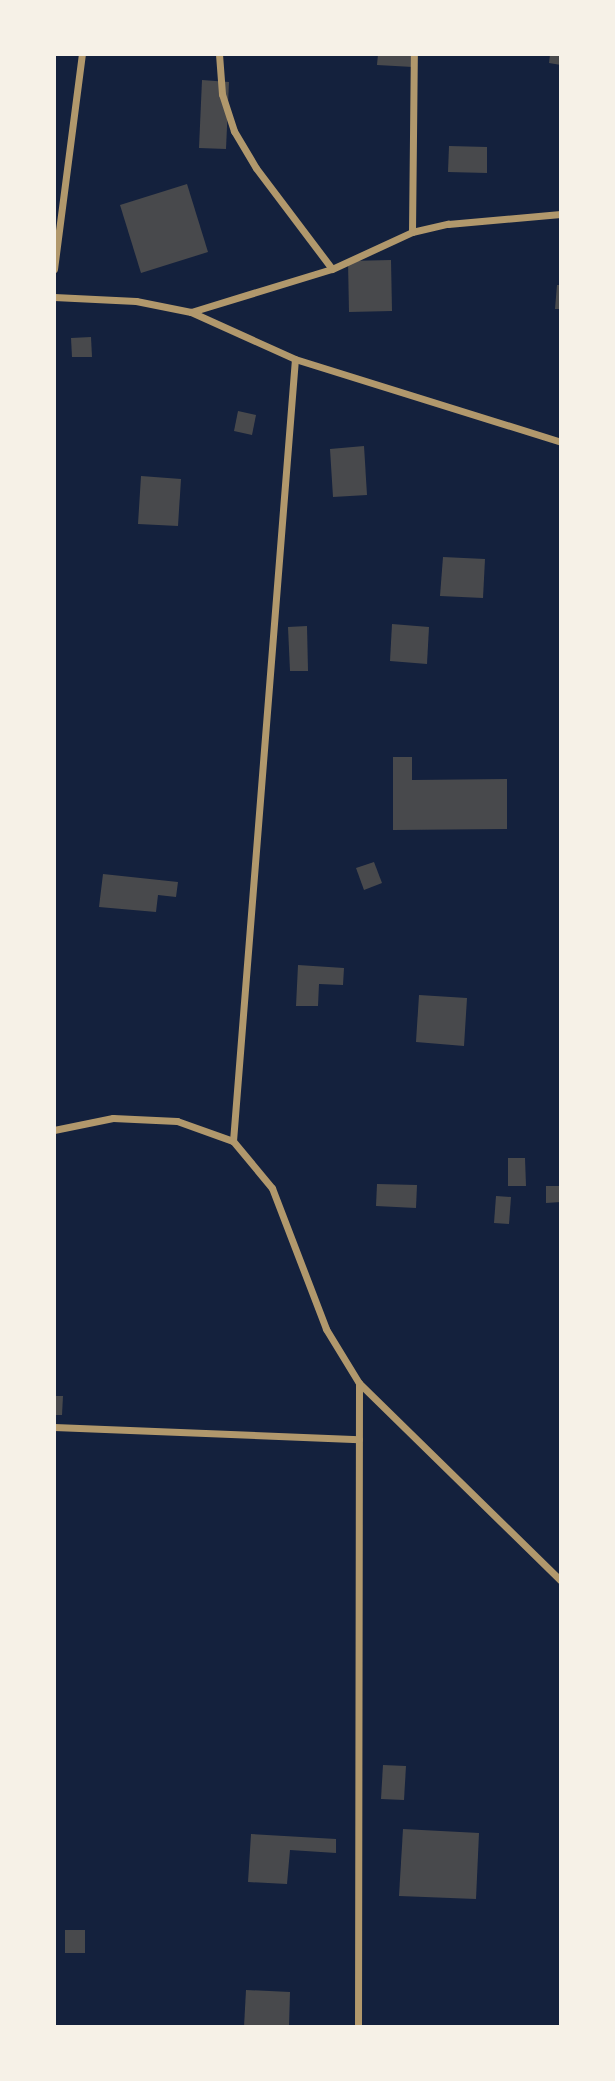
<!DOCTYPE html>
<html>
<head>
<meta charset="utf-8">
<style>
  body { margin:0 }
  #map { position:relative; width:615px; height:2081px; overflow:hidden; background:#14213d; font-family:Montserrat,sans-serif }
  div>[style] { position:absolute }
  .building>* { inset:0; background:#48494c }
  .minor>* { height:7px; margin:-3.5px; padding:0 3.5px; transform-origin:3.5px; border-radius:3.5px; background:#b1986c }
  span { translate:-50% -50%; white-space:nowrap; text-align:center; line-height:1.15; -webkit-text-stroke:7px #f6f1e7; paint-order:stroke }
  .frame { position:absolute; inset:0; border:56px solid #f6f1e7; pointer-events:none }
</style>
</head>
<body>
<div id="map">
  <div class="building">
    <i style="clip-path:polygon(378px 54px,414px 54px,413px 67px,377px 65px)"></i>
    <i style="clip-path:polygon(550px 54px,561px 54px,561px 65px,549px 63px)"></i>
    <i style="clip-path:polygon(202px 80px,229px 82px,226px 149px,199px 148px)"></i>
    <i style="clip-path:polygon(449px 146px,487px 147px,487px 173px,448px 172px)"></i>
    <i style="clip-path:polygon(187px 184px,208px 252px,141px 273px,120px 205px)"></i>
    <i style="clip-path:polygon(391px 260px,392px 311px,349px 312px,348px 261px)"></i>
    <i style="clip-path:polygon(557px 285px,561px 285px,561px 309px,555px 309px)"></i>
    <i style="clip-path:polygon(91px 337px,92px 357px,72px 357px,71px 338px)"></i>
    <i style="clip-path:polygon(238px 411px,256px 415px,252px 435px,234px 431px)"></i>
    <i style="clip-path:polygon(364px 446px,367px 495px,333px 497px,330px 449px)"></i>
    <i style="clip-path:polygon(141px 476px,181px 479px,178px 526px,138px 524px)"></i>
    <i style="clip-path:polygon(443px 557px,485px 559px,483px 598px,440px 596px)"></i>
    <i style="clip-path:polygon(392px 624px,429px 627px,427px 664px,390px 661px)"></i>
    <i style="clip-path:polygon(307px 626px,308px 671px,290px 671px,288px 627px)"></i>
    <i style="clip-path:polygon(393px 757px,412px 757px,412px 780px,507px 779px,507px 829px,393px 830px)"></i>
    <i style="clip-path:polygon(374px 862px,382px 883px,364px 890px,356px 868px)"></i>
    <i style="clip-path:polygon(103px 874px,178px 882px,176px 897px,158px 895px,156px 912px,99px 907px)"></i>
    <i style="clip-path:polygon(298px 965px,344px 968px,343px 985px,319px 984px,318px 1006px,296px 1006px)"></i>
    <i style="clip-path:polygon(419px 995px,467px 998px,464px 1046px,416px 1042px)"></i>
    <i style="clip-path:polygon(508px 1158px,525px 1158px,526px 1186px,508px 1186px)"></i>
    <i style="clip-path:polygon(377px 1184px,417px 1185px,416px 1208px,376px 1206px)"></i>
    <i style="clip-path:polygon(546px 1186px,561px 1186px,561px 1202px,546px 1203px)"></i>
    <i style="clip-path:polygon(496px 1196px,511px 1197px,509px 1224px,494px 1223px)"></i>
    <i style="clip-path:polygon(54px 1396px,63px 1396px,62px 1415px,54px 1415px)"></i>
    <i style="clip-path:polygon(383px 1765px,406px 1766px,404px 1800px,381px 1799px)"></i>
    <i style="clip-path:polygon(403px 1829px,479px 1833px,476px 1899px,399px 1896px)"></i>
    <i style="clip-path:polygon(251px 1834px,336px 1839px,336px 1853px,290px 1850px,287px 1884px,248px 1882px)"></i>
    <i style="clip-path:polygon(65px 1930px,85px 1930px,85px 1953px,65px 1953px)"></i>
    <i style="clip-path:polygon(246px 1990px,290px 1992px,289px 2027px,244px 2027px)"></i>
  </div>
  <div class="minor">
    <i style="left:219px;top:54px;width:40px;rotate:85.7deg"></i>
    <i style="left:222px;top:94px;width:39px;rotate:72deg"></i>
    <i style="left:234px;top:131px;width:43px;rotate:59.3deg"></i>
    <i style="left:256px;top:168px;width:126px;rotate:53deg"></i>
    <i style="left:412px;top:232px;width:178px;rotate:-89.4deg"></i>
    <i style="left:54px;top:269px;width:217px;rotate:-82.6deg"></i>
    <i style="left:54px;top:297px;width:82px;rotate:2.8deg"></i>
    <i style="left:136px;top:301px;width:56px;rotate:11.3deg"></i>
    <i style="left:191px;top:312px;width:114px;rotate:24.3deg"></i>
    <i style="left:295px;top:359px;width:279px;rotate:17.3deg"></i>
    <i style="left:191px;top:312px;width:147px;rotate:-17deg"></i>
    <i style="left:332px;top:269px;width:88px;rotate:-24.8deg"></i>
    <i style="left:412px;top:232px;width:37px;rotate:-13deg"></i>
    <i style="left:448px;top:224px;width:113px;rotate:-5.1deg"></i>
    <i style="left:54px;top:1130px;width:60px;rotate:-11.5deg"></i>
    <i style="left:113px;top:1118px;width:64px;rotate:2.7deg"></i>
    <i style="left:177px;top:1121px;width:59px;rotate:19.7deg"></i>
    <i style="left:233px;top:1141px;width:61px;rotate:50.3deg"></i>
    <i style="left:272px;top:1188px;width:151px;rotate:69deg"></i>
    <i style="left:326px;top:1329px;width:63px;rotate:58.6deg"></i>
    <i style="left:359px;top:1383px;width:283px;rotate:44.4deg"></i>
    <i style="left:233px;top:1141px;width:784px;rotate:-85.47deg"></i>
    <i style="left:54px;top:1427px;width:305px;rotate:2.3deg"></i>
    <i style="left:358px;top:2027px;width:644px;rotate:-89.91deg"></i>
  </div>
  <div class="frame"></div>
</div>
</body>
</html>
